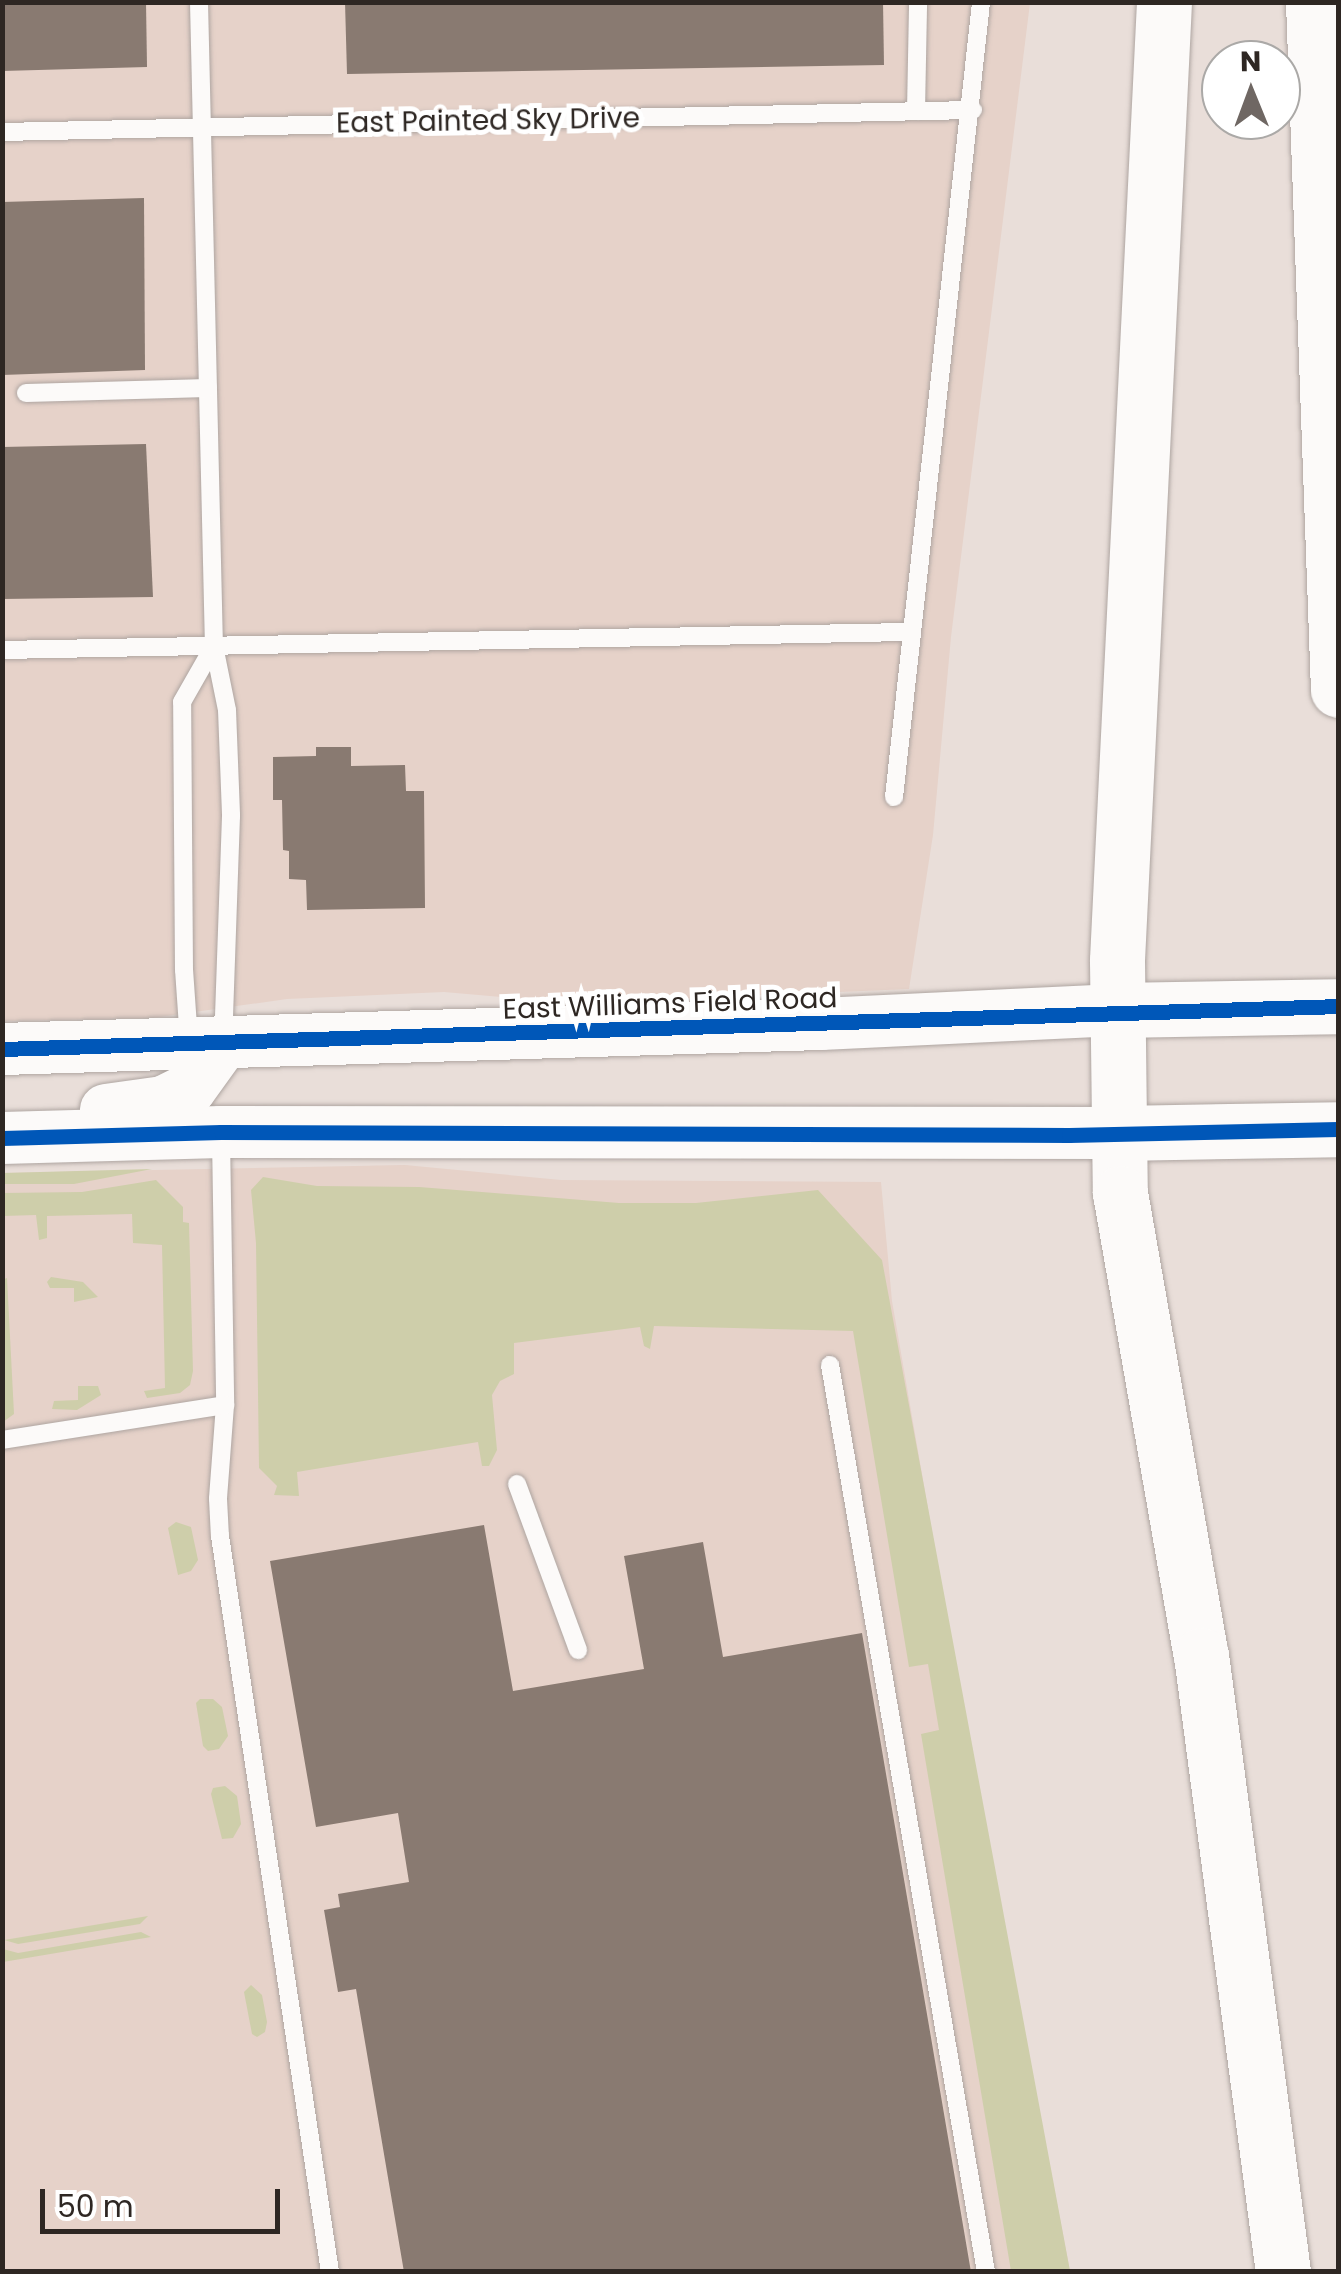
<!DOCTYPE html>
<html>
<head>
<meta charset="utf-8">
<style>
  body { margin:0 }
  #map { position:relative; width:1341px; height:2274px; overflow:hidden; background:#e9ded9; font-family:Poppins,sans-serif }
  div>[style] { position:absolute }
  .built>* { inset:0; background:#e6d2c9 }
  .green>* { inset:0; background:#ceceaa }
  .building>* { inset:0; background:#897a71 }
  .roads { filter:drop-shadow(0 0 2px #aea5a1) drop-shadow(0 0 2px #aea5a1) }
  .lane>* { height:18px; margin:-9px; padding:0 9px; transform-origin:9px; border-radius:9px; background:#fcfaf9 }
  .secondary>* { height:52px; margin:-26px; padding:0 26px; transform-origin:26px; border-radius:26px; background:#fcfaf9 }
  .primary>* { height:55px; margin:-27.5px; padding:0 27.5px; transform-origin:27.5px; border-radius:27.5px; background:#fcfaf9 }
  .highway>* { height:55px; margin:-27.5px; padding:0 27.5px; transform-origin:27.5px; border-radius:27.5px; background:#fcfaf9 }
  .cycleway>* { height:15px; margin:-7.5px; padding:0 7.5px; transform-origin:7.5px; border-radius:7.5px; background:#0057b8 }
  span { translate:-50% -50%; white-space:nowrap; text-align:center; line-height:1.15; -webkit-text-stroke:10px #fff; paint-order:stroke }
  .street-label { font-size:28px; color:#2e2723 }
  .frame { position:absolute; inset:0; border:5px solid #2e2723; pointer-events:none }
  .north { position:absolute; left:1201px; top:40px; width:100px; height:100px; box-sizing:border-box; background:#fff; border:2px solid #aba9a7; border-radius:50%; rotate:359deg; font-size:28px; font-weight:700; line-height:40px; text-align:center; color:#2e2723 }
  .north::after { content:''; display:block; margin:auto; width:35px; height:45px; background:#6f6763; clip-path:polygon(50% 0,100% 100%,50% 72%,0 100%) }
  .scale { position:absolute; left:40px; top:2189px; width:240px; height:45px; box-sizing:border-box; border:5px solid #2e2723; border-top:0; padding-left:12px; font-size:30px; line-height:35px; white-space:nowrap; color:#2e2723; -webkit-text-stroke:8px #fff; paint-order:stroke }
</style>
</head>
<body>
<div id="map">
  <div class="built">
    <i style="clip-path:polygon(2px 3px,1030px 3px,951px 637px,933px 835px,909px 989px,573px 1003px,444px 992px,287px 999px,152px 1018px,3px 1021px)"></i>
    <i style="clip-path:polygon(405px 1165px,561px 1180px,881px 1182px,892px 1301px,968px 1739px,1070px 2271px,3px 2271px,2px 1173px)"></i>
  </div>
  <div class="green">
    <i style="clip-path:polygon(152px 1169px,74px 1184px,3px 1184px,3px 1173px)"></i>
    <i style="clip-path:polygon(263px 1177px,317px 1186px,419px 1187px,619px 1203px,696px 1203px,818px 1190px,882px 1260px,1070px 2271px,1011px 2271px,921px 1734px,939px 1730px,928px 1664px,909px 1667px,853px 1331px,654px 1326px,650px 1349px,644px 1346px,640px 1327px,514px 1343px,514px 1374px,500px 1381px,492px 1395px,497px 1450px,489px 1466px,482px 1466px,478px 1442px,297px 1472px,299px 1496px,274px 1495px,277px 1486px,259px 1468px,256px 1243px,251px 1190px)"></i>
    <i style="clip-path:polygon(156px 1180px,183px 1207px,183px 1222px,189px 1223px,193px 1371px,190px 1385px,180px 1393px,147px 1398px,144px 1391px,165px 1388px,162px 1245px,133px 1243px,132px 1214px,47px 1216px,47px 1238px,39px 1240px,36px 1215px,3px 1216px,2px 1193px,82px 1192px)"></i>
    <i style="clip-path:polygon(51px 1277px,83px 1282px,98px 1297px,74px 1302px,74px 1288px,50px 1288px,47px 1282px)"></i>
    <i style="clip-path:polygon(7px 1278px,14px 1414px,3px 1422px,2px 1280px)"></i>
    <i style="clip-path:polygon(78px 1386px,98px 1386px,101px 1395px,77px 1410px,52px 1409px,54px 1401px,78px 1400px)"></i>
    <i style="clip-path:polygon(176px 1522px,191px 1527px,198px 1560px,191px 1571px,178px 1575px,168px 1528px)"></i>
    <i style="clip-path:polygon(200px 1699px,213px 1699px,222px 1707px,228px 1736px,219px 1749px,208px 1751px,203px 1746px,196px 1703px)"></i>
    <i style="clip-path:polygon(225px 1786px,237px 1796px,241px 1824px,233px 1838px,222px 1839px,211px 1794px,213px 1788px)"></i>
    <i style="clip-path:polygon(148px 1916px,140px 1924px,18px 1944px,4px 1940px)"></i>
    <i style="clip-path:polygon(141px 1932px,151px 1937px,3px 1962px,3px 1949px,18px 1953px)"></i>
    <i style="clip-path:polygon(251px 1985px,262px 1995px,267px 2022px,265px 2032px,257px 2037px,252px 2034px,244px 1992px)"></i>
  </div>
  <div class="building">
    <i style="clip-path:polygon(2px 2px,146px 2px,147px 67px,2px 71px)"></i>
    <i style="clip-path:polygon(345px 2px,883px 2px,884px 65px,347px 74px)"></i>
    <i style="clip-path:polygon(144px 198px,145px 370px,2px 375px,2px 202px)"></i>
    <i style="clip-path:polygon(146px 444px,153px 597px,2px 599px,2px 447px)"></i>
    <i style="clip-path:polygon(316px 747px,351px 747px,351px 766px,405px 765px,406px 791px,424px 791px,425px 908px,307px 910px,306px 880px,289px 879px,289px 851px,283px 850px,282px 800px,273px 800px,273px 757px,316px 756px)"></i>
    <i style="clip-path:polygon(484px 1525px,513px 1691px,644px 1669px,624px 1556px,703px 1542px,723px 1657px,862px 1633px,971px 2272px,404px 2272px,356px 1989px,338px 1992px,324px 1910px,340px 1907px,338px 1894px,409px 1882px,398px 1813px,316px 1827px,270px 1561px)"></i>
  </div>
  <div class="roads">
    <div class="lane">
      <i style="left:199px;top:2px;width:644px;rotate:88.67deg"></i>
      <i style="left:214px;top:646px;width:65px;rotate:78.5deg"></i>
      <i style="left:227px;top:710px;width:106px;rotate:87.8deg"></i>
      <i style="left:231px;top:816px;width:224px;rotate:92deg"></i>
      <i style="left:916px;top:111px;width:109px;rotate:-88.9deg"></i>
      <i style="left:2px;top:132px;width:971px;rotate:-1.3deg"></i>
      <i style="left:26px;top:393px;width:182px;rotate:-1.6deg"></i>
      <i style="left:2px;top:650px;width:907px;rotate:-1.14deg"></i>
      <i style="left:894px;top:797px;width:800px;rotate:-83.75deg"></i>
      <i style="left:189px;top:1041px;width:71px;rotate:-94deg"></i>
      <i style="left:184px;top:970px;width:268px;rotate:-90.4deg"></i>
      <i style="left:182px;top:702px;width:64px;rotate:-60.3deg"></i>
      <i style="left:221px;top:1137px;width:268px;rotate:89.1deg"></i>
      <i style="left:225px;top:1405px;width:94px;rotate:94.3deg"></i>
      <i style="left:218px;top:1499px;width:37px;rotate:87deg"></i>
      <i style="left:220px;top:1536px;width:744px;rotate:81.5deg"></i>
      <i style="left:830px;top:1365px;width:920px;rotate:80.24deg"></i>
      <i style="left:2px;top:1440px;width:226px;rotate:-8.9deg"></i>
      <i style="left:517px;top:1484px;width:177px;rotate:69.8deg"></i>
    </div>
    <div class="secondary">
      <i style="left:2px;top:1049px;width:819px;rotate:-1.75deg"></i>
      <i style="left:821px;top:1024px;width:296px;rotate:-2.7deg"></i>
      <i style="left:106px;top:1110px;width:58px;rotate:-8deg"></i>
      <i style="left:163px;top:1102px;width:30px;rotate:-26deg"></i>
      <i style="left:190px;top:1089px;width:57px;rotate:-54.3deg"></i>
      <i style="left:2px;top:1138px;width:219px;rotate:-1.6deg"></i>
      <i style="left:221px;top:1132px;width:898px;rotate:0.06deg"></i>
    </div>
    <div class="primary">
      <i style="left:1117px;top:1010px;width:221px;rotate:-1deg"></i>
      <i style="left:1119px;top:1133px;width:219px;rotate:-1deg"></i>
    </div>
    <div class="highway">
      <i style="left:1164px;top:2px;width:960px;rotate:92.81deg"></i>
      <i style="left:1117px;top:961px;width:232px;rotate:89.3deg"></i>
      <i style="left:1120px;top:1193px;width:469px;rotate:80.1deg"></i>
      <i style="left:1201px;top:1655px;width:622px;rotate:82.43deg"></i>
      <i style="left:1313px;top:2px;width:688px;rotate:87.92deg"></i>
    </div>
  </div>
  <div class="cycleway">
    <i style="left:2px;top:1049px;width:1337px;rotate:-1.84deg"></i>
    <i style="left:2px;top:1138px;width:219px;rotate:-1.6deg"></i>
    <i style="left:221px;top:1132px;width:848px;rotate:0.2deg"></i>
    <i style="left:1069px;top:1135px;width:269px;rotate:-1.3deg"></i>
  </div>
  <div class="street-label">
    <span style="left:488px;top:121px;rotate:-1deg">East Painted Sky Drive</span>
    <span style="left:670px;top:1004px;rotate:-2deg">East Williams Field Road</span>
  </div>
  <div class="frame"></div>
  <div class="north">N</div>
  <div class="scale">50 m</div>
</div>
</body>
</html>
